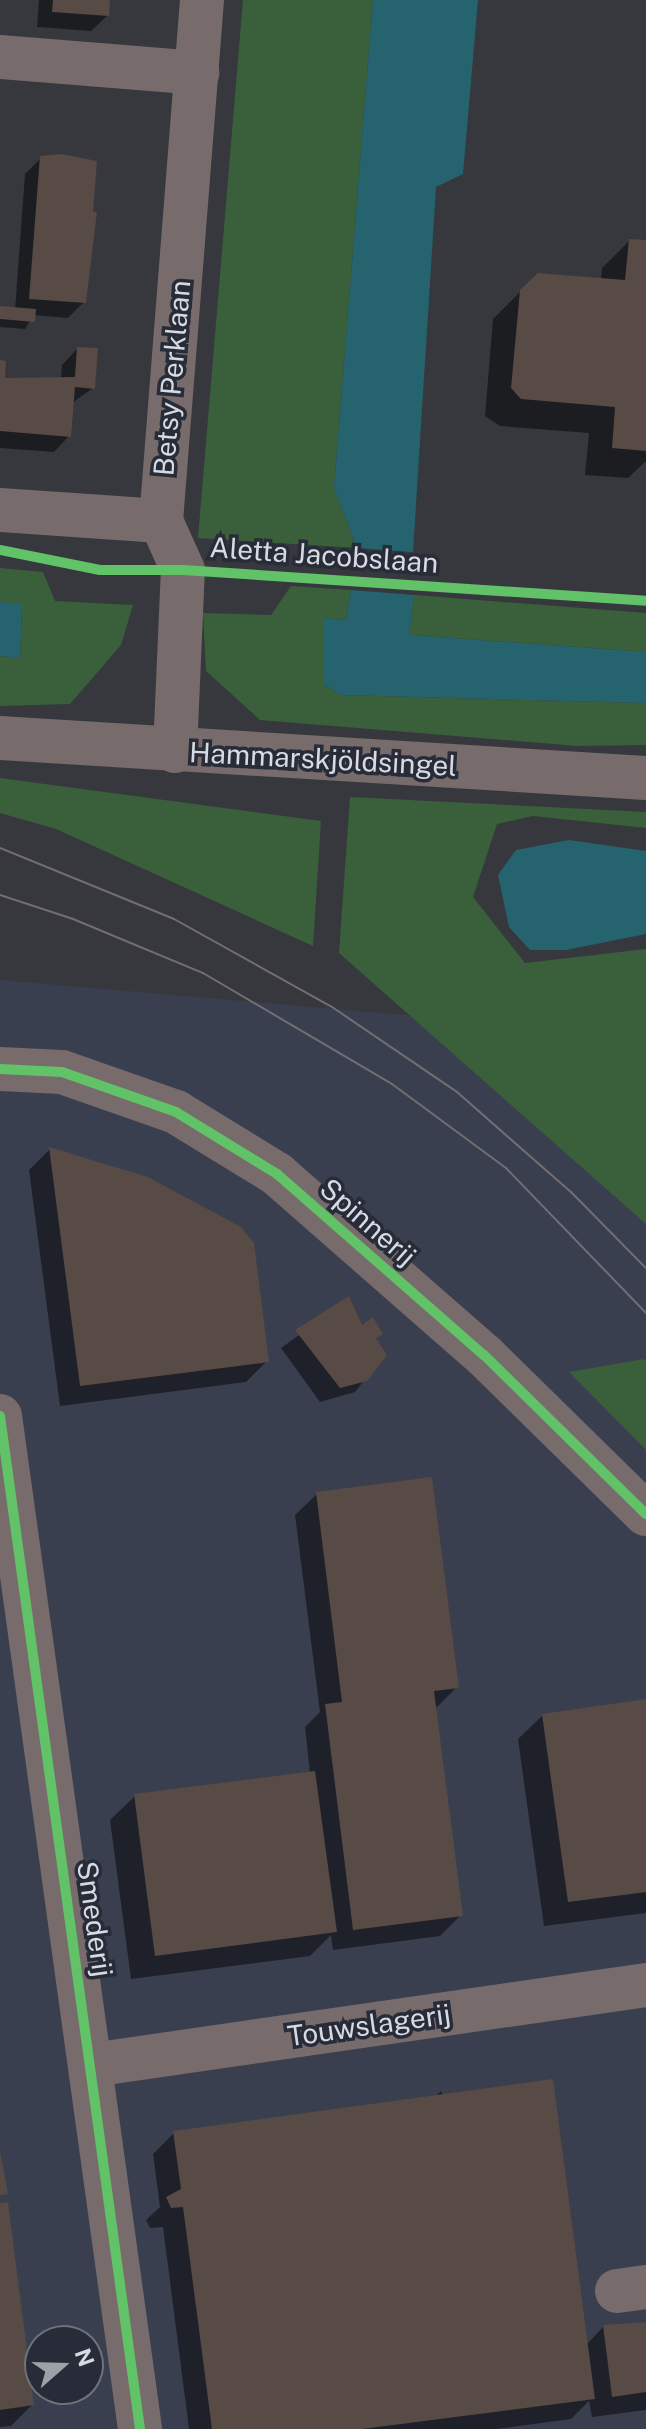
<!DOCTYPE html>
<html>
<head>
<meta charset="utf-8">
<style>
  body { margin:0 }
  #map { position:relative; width:646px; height:2429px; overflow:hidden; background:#36383e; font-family:"Public Sans",sans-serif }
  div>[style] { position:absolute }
  .built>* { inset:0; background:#3a3f4f }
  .green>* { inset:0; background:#395f3b }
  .water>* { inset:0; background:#25646f }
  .shadow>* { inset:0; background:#0007 }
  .building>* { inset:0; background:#584a44 }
  .minor>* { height:44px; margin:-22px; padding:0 22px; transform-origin:22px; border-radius:22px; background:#776b6c }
  .tram>* { height:2px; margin:-1px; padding:0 1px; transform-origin:1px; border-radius:1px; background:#726e71 }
  .cycleway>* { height:10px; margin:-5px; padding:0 5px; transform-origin:5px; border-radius:5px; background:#61c268 }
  span { translate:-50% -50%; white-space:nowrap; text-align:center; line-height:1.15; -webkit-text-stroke:7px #282c38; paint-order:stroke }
  .street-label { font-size:28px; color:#d7dae2 }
  .north { position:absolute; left:24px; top:2325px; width:80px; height:80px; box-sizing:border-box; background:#282c38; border:2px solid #6e727c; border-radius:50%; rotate:70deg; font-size:22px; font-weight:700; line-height:32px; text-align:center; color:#d7dae2 }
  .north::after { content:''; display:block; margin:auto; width:28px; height:36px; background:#9fa1a9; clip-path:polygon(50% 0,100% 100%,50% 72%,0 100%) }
</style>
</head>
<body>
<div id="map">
  <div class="built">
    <i style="clip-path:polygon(evenodd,0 980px,646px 1036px,646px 2429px,0 2429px,0 980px,40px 2341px,88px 2341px,88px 2389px,40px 2389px,40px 2341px)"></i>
  </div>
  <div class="green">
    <i style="clip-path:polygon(243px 0,373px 0,334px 488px,357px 548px,198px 538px)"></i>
    <i style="clip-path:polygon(0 568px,43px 572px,55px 601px,133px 605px,121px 645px,70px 704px,0 706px,0 656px,20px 658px,22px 605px,0 602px)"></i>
    <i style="clip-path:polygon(291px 586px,351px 590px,346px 620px,323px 618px,323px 684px,341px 695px,646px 703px,646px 745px,578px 746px,260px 720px,206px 671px,203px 613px,271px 615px)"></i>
    <i style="clip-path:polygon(414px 595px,646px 613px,646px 652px,409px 635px)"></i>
    <i style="clip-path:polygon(0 778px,321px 821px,313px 946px,56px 829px,0 813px)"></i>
    <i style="clip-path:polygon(350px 797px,646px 812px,646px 828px,533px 816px,497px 824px,473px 897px,525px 963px,646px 949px,646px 1224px,339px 953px)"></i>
    <i style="clip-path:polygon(644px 1359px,646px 1361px,646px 1450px,569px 1372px)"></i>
  </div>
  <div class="water">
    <i style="clip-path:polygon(373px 0,478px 0,463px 174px,436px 187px,413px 552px,357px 548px,334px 488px)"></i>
    <i style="clip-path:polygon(351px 590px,414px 595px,409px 635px,646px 652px,646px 703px,341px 695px,323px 684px,323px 618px,346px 620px)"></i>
    <i style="clip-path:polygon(0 602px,22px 604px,20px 658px,0 656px)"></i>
    <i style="clip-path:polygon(569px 840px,646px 851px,646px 934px,566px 950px,530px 950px,509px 927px,498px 875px,516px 850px)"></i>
  </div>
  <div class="shadow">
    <i style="clip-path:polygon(39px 0,109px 0,107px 16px,91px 31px,37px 27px)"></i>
    <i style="clip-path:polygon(41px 158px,84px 302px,68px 318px,34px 315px,25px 329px,0 327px,0 308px,15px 310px,25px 174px)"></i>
    <i style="clip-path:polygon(629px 241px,646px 242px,646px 461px,628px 478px,585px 475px,589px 433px,500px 426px,485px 416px,493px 319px,521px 291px,601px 280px,602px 268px)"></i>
    <i style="clip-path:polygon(77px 349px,93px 388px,72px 403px,69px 436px,54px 452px,0 448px,0 362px,2px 380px,61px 378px,62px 365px)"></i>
    <i style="clip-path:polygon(50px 1149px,102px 1163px,178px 1193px,267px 1361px,246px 1382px,60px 1406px,29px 1170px)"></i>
    <i style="clip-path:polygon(349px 1299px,361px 1328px,381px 1333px,375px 1339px,384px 1355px,355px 1392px,320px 1402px,281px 1348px)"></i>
    <i style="clip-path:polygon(317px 1494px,457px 1687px,435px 1709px,461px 1915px,440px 1936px,333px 1950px,331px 1935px,310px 1956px,131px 1979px,110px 1820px,135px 1796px,310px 1773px,305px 1727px,320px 1712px,295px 1515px)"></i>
    <i style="clip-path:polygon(646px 1701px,646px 1913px,544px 1926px,518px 1739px,543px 1715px)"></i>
    <i style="clip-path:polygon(551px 2081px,586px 2345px,604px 2326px,646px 2322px,646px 2410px,592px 2417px,589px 2401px,571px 2419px,497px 2429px,189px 2429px,163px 2227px,150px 2228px,146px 2220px,160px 2207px,153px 2154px,174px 2133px,433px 2099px,441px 2091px,444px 2098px)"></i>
    <i style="clip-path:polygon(0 2205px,32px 2405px,11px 2426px,0 2427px)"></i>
  </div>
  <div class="building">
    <i style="clip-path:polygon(53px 0,110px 0,109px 16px,52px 12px)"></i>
    <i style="clip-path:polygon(61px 154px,97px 161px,93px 212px,97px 212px,86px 303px,29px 299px,40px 156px)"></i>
    <i style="clip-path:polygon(629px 239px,646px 240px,646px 451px,612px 448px,615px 407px,521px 399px,511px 388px,520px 290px,538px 273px,625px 280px)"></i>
    <i style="clip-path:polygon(0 306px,36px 309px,35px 322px,0 319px)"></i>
    <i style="clip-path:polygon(77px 347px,98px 348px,95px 389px,75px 387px,71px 437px,0 431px,0 360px,6px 361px,5px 378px,75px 377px)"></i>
    <i style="clip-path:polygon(49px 1147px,148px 1177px,241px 1227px,254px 1243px,269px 1362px,80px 1386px)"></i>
    <i style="clip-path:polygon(349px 1296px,362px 1325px,373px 1317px,383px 1334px,376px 1338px,387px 1355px,367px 1381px,340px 1388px,295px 1330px)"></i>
    <i style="clip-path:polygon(432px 1477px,459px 1688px,434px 1691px,463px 1916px,353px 1930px,325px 1704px,342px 1702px,316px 1492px)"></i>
    <i style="clip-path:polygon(646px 1699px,646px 1892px,568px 1902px,542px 1714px)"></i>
    <i style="clip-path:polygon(315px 1771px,337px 1932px,155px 1956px,134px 1794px)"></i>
    <i style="clip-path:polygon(553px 2079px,595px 2399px,362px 2429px,212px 2429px,183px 2207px,171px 2208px,166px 2197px,181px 2189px,173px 2131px)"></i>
    <i style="clip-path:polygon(0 2151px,8px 2194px,0 2195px)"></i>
    <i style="clip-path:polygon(8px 2202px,34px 2405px,0 2410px,0 2203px)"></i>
    <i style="clip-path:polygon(646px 2322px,646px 2392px,612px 2397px,603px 2325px)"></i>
  </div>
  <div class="minor">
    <i style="left:0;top:57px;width:198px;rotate:4.6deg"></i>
    <i style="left:0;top:510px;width:161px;rotate:3.9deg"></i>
    <i style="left:0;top:738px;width:647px;rotate:3.54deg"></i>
    <i style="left:175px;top:751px;width:181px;rotate:-87.5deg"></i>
    <i style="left:183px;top:570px;width:54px;rotate:-114.2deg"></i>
    <i style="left:161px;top:521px;width:523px;rotate:-85.5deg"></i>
    <i style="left:0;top:1069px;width:62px;rotate:2.8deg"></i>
    <i style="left:62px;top:1072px;width:121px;rotate:19.3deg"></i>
    <i style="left:176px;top:1112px;width:119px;rotate:31.5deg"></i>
    <i style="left:277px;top:1174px;width:275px;rotate:41.2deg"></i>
    <i style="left:484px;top:1355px;width:227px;rotate:44.5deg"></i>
    <i style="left:0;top:1416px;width:1023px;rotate:82.13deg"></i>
    <i style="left:92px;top:2065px;width:560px;rotate:-8.22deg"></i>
    <i style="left:617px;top:2291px;width:29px;rotate:-8deg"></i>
  </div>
  <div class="tram">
    <i style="left:0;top:848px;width:188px;rotate:22.2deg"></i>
    <i style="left:174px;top:919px;width:181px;rotate:29.1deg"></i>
    <i style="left:332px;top:1007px;width:151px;rotate:34.2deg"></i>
    <i style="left:457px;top:1092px;width:152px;rotate:41.3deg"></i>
    <i style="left:571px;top:1192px;width:107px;rotate:45.4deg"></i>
    <i style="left:0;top:895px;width:77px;rotate:18.2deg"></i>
    <i style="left:73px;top:919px;width:141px;rotate:22.6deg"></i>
    <i style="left:203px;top:973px;width:219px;rotate:30.4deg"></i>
    <i style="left:392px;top:1084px;width:142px;rotate:36.4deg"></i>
    <i style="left:506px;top:1168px;width:202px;rotate:46deg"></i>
  </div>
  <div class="cycleway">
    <i style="left:0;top:550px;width:102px;rotate:11.3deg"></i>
    <i style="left:100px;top:570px;width:83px"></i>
    <i style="left:183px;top:570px;width:464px;rotate:3.8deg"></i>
    <i style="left:0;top:1069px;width:62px;rotate:2.8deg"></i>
    <i style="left:62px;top:1072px;width:121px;rotate:19.3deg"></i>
    <i style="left:176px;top:1112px;width:119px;rotate:31.5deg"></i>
    <i style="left:277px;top:1174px;width:275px;rotate:41.2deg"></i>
    <i style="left:484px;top:1355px;width:227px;rotate:44.5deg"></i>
    <i style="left:0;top:1416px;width:1023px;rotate:82.13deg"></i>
  </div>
  <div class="street-label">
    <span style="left:172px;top:378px;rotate:-85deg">Betsy Perklaan</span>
    <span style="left:324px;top:555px;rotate:4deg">Aletta Jacobslaan</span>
    <span style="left:323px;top:759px;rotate:3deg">Hammarskjöldsingel</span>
    <span style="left:368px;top:1222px;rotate:41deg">Spinnerij</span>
    <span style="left:95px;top:1919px;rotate:82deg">Smederij</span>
    <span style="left:369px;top:2025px;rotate:-8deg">Touwslagerij</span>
  </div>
  <div class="north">N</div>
</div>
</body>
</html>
